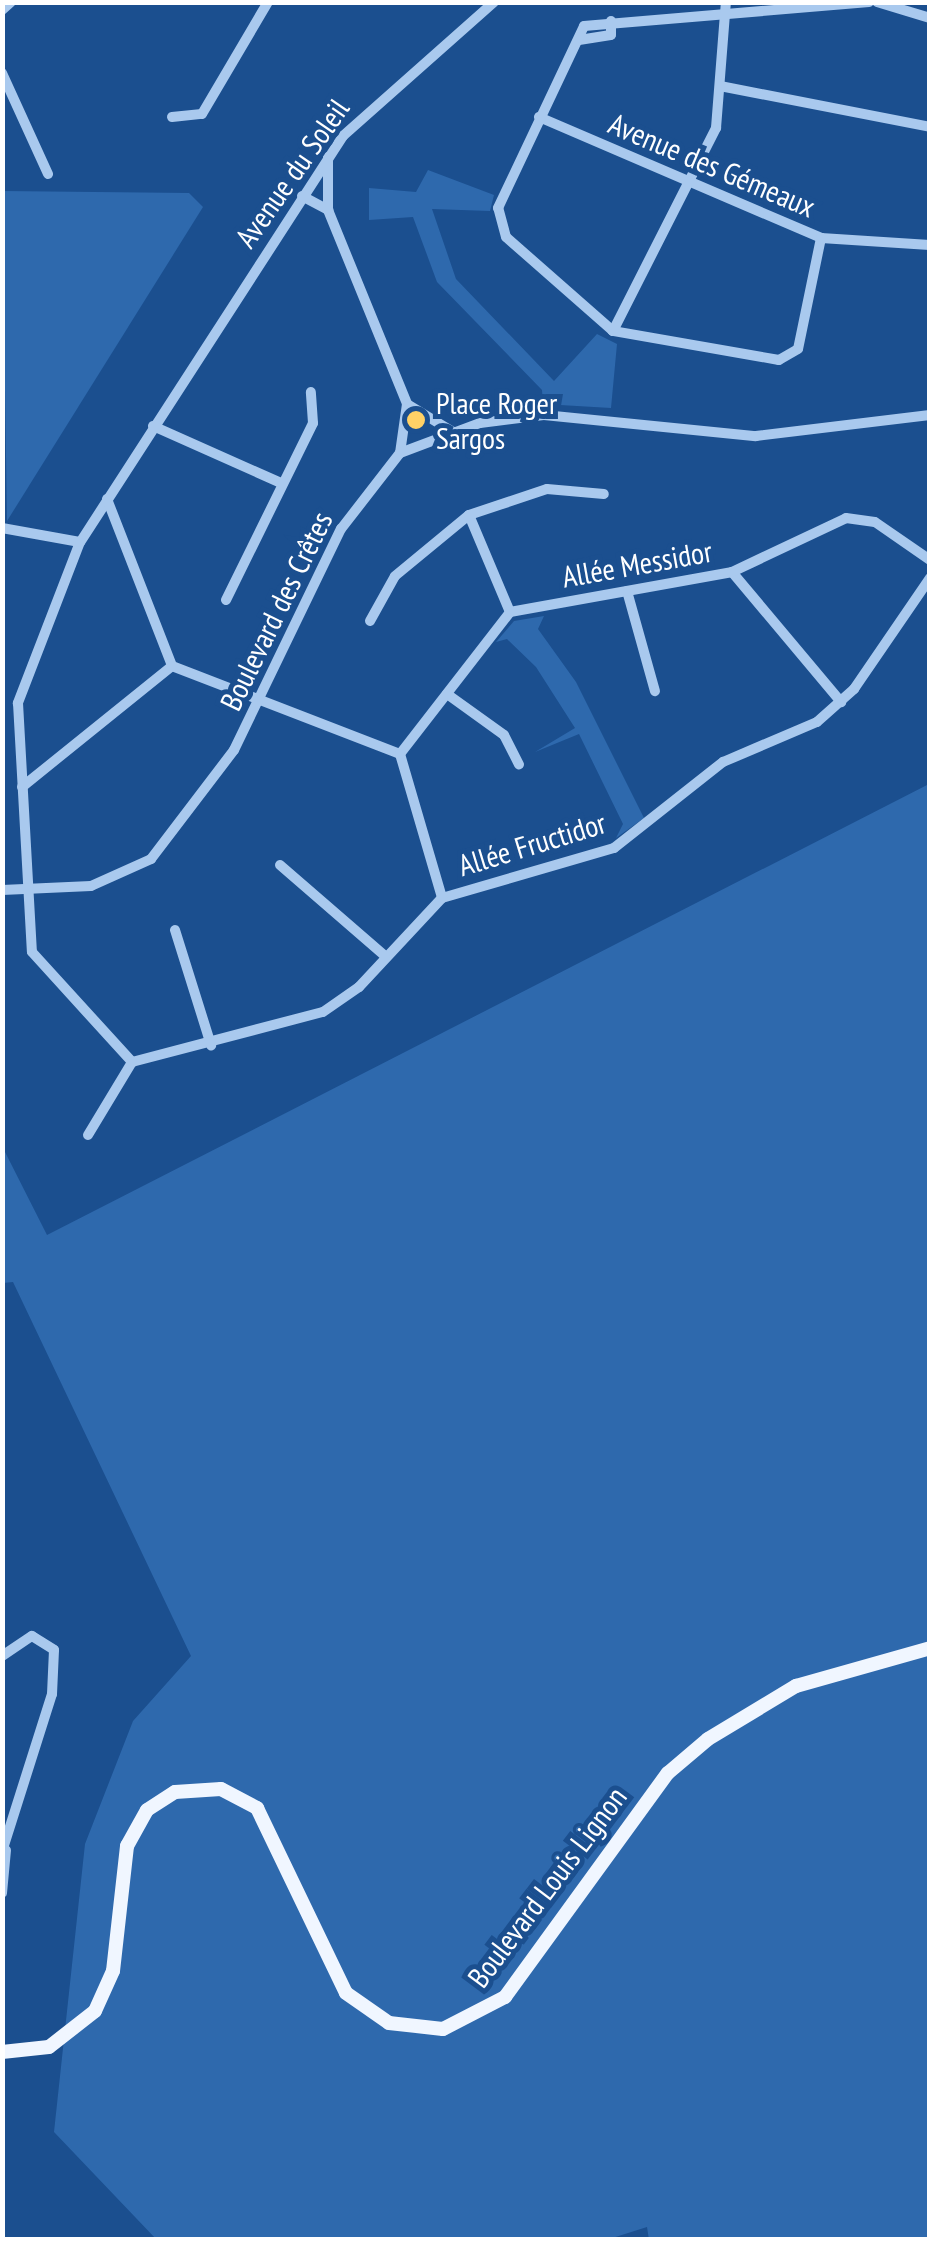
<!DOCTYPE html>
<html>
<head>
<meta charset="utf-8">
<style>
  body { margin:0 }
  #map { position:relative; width:932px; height:2242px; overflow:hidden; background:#1b4f8f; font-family:"PT Sans Narrow",sans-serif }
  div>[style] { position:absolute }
  .green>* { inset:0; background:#2e69ad }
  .minor>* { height:10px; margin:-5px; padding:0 5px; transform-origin:5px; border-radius:5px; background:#a9c9ee }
  .major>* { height:14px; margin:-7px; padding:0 7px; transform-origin:7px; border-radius:7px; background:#f0f6ff }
  .dots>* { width:28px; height:28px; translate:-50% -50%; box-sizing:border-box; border:5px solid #1b4f8f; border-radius:50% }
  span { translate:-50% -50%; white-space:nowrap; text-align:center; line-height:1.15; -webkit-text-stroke:10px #1b4f8f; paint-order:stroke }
  .street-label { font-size:30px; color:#fff }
  .poi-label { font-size:30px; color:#fff }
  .left { translate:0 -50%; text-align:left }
  .frame { position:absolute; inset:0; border:5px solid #fff; pointer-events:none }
</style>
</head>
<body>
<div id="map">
  <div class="green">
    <i style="clip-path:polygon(428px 170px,494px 195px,490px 211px,432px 209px,456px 279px,554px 381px,597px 334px,617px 344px,611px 408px,543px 404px,542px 390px,437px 282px,413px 217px,369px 220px,369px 188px,416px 192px)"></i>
    <i style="clip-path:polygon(2px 191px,189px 193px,203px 207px,7px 521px)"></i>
    <i style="clip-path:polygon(544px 616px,538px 629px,576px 682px,644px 818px,616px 838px,623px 824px,579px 734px,535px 752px,575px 728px,536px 667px,507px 639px,496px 642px,514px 621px)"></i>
    <i style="clip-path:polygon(929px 784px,929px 2239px,649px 2240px,647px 2227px,606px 2240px,156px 2239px,54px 2132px,85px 1844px,133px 1721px,191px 1656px,13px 1282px,3px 1283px,2px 1146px,47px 1235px)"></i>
  </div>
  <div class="minor">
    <i style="left:494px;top:2px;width:202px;rotate:138.4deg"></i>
    <i style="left:343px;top:136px;width:484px;rotate:122.9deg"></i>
    <i style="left:80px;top:542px;width:173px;rotate:111.1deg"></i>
    <i style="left:18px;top:703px;width:249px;rotate:86.8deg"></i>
    <i style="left:32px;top:952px;width:149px;rotate:47.7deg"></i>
    <i style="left:132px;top:1062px;width:197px;rotate:-14.7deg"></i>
    <i style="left:323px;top:1012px;width:44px;rotate:-34.8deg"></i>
    <i style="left:359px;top:987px;width:122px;rotate:-47deg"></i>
    <i style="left:442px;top:898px;width:179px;rotate:-16.2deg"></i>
    <i style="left:614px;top:848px;width:139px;rotate:-38.3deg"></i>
    <i style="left:723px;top:762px;width:102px;rotate:-23.1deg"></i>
    <i style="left:817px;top:722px;width:50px;rotate:-41.7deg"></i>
    <i style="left:854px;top:689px;width:135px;rotate:-55.6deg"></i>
    <i style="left:877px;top:2px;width:55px;rotate:16.8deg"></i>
    <i style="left:2px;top:10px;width:12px;rotate:-42deg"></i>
    <i style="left:579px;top:40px;width:32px;rotate:-9deg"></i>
    <i style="left:611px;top:35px;width:14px;rotate:-90deg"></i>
    <i style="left:2px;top:73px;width:111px;rotate:65.5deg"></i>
    <i style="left:720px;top:86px;width:214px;rotate:11deg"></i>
    <i style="left:172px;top:117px;width:30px;rotate:-6deg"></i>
    <i style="left:202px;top:114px;width:130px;rotate:-59.5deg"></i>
    <i style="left:539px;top:117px;width:307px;rotate:23.2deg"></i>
    <i style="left:821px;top:238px;width:109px;rotate:3.7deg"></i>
    <i style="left:328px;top:157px;width:53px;rotate:90deg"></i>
    <i style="left:328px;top:210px;width:209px;rotate:67.8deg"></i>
    <i style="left:407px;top:404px;width:49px;rotate:98.1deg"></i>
    <i style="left:302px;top:196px;width:30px;rotate:28deg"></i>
    <i style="left:821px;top:238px;width:113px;rotate:101.7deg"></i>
    <i style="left:798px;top:349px;width:22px;rotate:150deg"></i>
    <i style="left:779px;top:360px;width:169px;rotate:-170.1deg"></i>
    <i style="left:613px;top:331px;width:142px;rotate:-138.7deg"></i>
    <i style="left:506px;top:237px;width:30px;rotate:-105deg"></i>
    <i style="left:498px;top:208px;width:201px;rotate:-64.7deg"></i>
    <i style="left:584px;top:26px;width:286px;rotate:-4.8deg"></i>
    <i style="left:613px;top:331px;width:228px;rotate:-63.1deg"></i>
    <i style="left:716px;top:128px;width:126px;rotate:-85.5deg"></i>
    <i style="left:407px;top:404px;width:54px;rotate:31.3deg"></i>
    <i style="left:153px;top:426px;width:138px;rotate:24deg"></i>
    <i style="left:107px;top:499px;width:179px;rotate:68.7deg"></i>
    <i style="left:172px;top:666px;width:244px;rotate:21.1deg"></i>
    <i style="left:400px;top:754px;width:150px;rotate:73.7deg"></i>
    <i style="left:469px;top:515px;width:105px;rotate:67.1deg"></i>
    <i style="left:2px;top:528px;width:79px;rotate:10.2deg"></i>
    <i style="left:732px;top:572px;width:170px;rotate:50deg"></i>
    <i style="left:627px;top:591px;width:104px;rotate:74.4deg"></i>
    <i style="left:226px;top:600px;width:197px;rotate:-63.8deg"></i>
    <i style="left:313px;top:423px;width:31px;rotate:-94deg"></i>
    <i style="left:370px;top:621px;width:51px;rotate:-60.9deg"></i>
    <i style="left:395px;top:576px;width:96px;rotate:-39.5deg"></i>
    <i style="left:469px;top:515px;width:82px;rotate:-18.4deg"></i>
    <i style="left:547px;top:489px;width:57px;rotate:5deg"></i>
    <i style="left:447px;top:694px;width:70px;rotate:35.7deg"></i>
    <i style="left:504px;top:735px;width:33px;rotate:63deg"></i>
    <i style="left:400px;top:754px;width:180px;rotate:-52.2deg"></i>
    <i style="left:510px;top:612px;width:226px;rotate:-10.2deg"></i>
    <i style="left:732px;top:572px;width:126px;rotate:-25.3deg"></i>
    <i style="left:846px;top:518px;width:29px;rotate:8deg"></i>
    <i style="left:875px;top:522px;width:67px;rotate:34.6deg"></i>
    <i style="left:22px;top:787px;width:193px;rotate:-38.9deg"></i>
    <i style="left:280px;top:865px;width:139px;rotate:40.9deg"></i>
    <i style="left:2px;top:890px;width:89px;rotate:-2.6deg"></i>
    <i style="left:91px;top:886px;width:66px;rotate:-24.2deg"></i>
    <i style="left:151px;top:859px;width:137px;rotate:-52.7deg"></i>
    <i style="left:234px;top:750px;width:246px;rotate:-64.2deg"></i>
    <i style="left:341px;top:529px;width:96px;rotate:-52.2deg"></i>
    <i style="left:400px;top:453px;width:85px;rotate:-20.6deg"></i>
    <i style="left:480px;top:423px;width:64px;rotate:-7.1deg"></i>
    <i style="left:544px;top:415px;width:213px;rotate:5.7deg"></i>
    <i style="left:756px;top:436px;width:175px;rotate:-6.9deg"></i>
    <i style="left:175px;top:930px;width:121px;rotate:72.6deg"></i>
    <i style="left:88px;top:1135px;width:85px;rotate:-58.9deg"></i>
    <i style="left:2px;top:1656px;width:36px;rotate:-34deg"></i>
    <i style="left:32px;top:1636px;width:26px;rotate:32deg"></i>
    <i style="left:54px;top:1650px;width:44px;rotate:92.6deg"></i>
    <i style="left:52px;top:1694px;width:166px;rotate:107.6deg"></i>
    <i style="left:2px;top:1893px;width:43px;rotate:-84.7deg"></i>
  </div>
  <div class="major">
    <i style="left:2px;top:2052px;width:47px;rotate:-6.1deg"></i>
    <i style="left:49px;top:2047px;width:58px;rotate:-38deg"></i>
    <i style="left:95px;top:2011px;width:44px;rotate:-65.8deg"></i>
    <i style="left:113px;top:1971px;width:126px;rotate:-83.6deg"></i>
    <i style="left:127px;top:1846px;width:41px;rotate:-60.9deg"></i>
    <i style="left:147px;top:1810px;width:33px;rotate:-33deg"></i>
    <i style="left:175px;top:1792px;width:46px;rotate:-3.7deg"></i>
    <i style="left:221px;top:1789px;width:41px;rotate:27.8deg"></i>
    <i style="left:257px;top:1808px;width:205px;rotate:64.3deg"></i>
    <i style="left:346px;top:1993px;width:52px;rotate:34.9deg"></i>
    <i style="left:389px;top:2023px;width:54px;rotate:6.3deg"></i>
    <i style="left:443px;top:2029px;width:70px;rotate:-27.3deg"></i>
    <i style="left:505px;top:1997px;width:277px;rotate:-54deg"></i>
    <i style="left:668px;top:1773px;width:52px;rotate:-40.4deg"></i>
    <i style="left:708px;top:1739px;width:103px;rotate:-31.1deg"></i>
    <i style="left:796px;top:1686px;width:139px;rotate:-15.8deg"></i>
  </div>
  <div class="dots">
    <i style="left:416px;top:420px;background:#ffd166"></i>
  </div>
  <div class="street-label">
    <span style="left:712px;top:165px;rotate:23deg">Avenue des Gémeaux</span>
    <span style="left:292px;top:173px;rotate:-55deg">Avenue du Soleil</span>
    <span style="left:637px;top:564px;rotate:-10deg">Allée Messidor</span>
    <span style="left:276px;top:611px;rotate:-64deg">Boulevard des Crêtes</span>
    <span style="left:532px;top:844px;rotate:-17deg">Allée Fructidor</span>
    <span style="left:547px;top:1887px;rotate:-53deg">Boulevard Louis Lignon</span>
  </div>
  <div class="poi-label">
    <span class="left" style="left:436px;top:420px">Place Roger<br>Sargos</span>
  </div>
  <div class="frame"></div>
</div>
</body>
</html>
